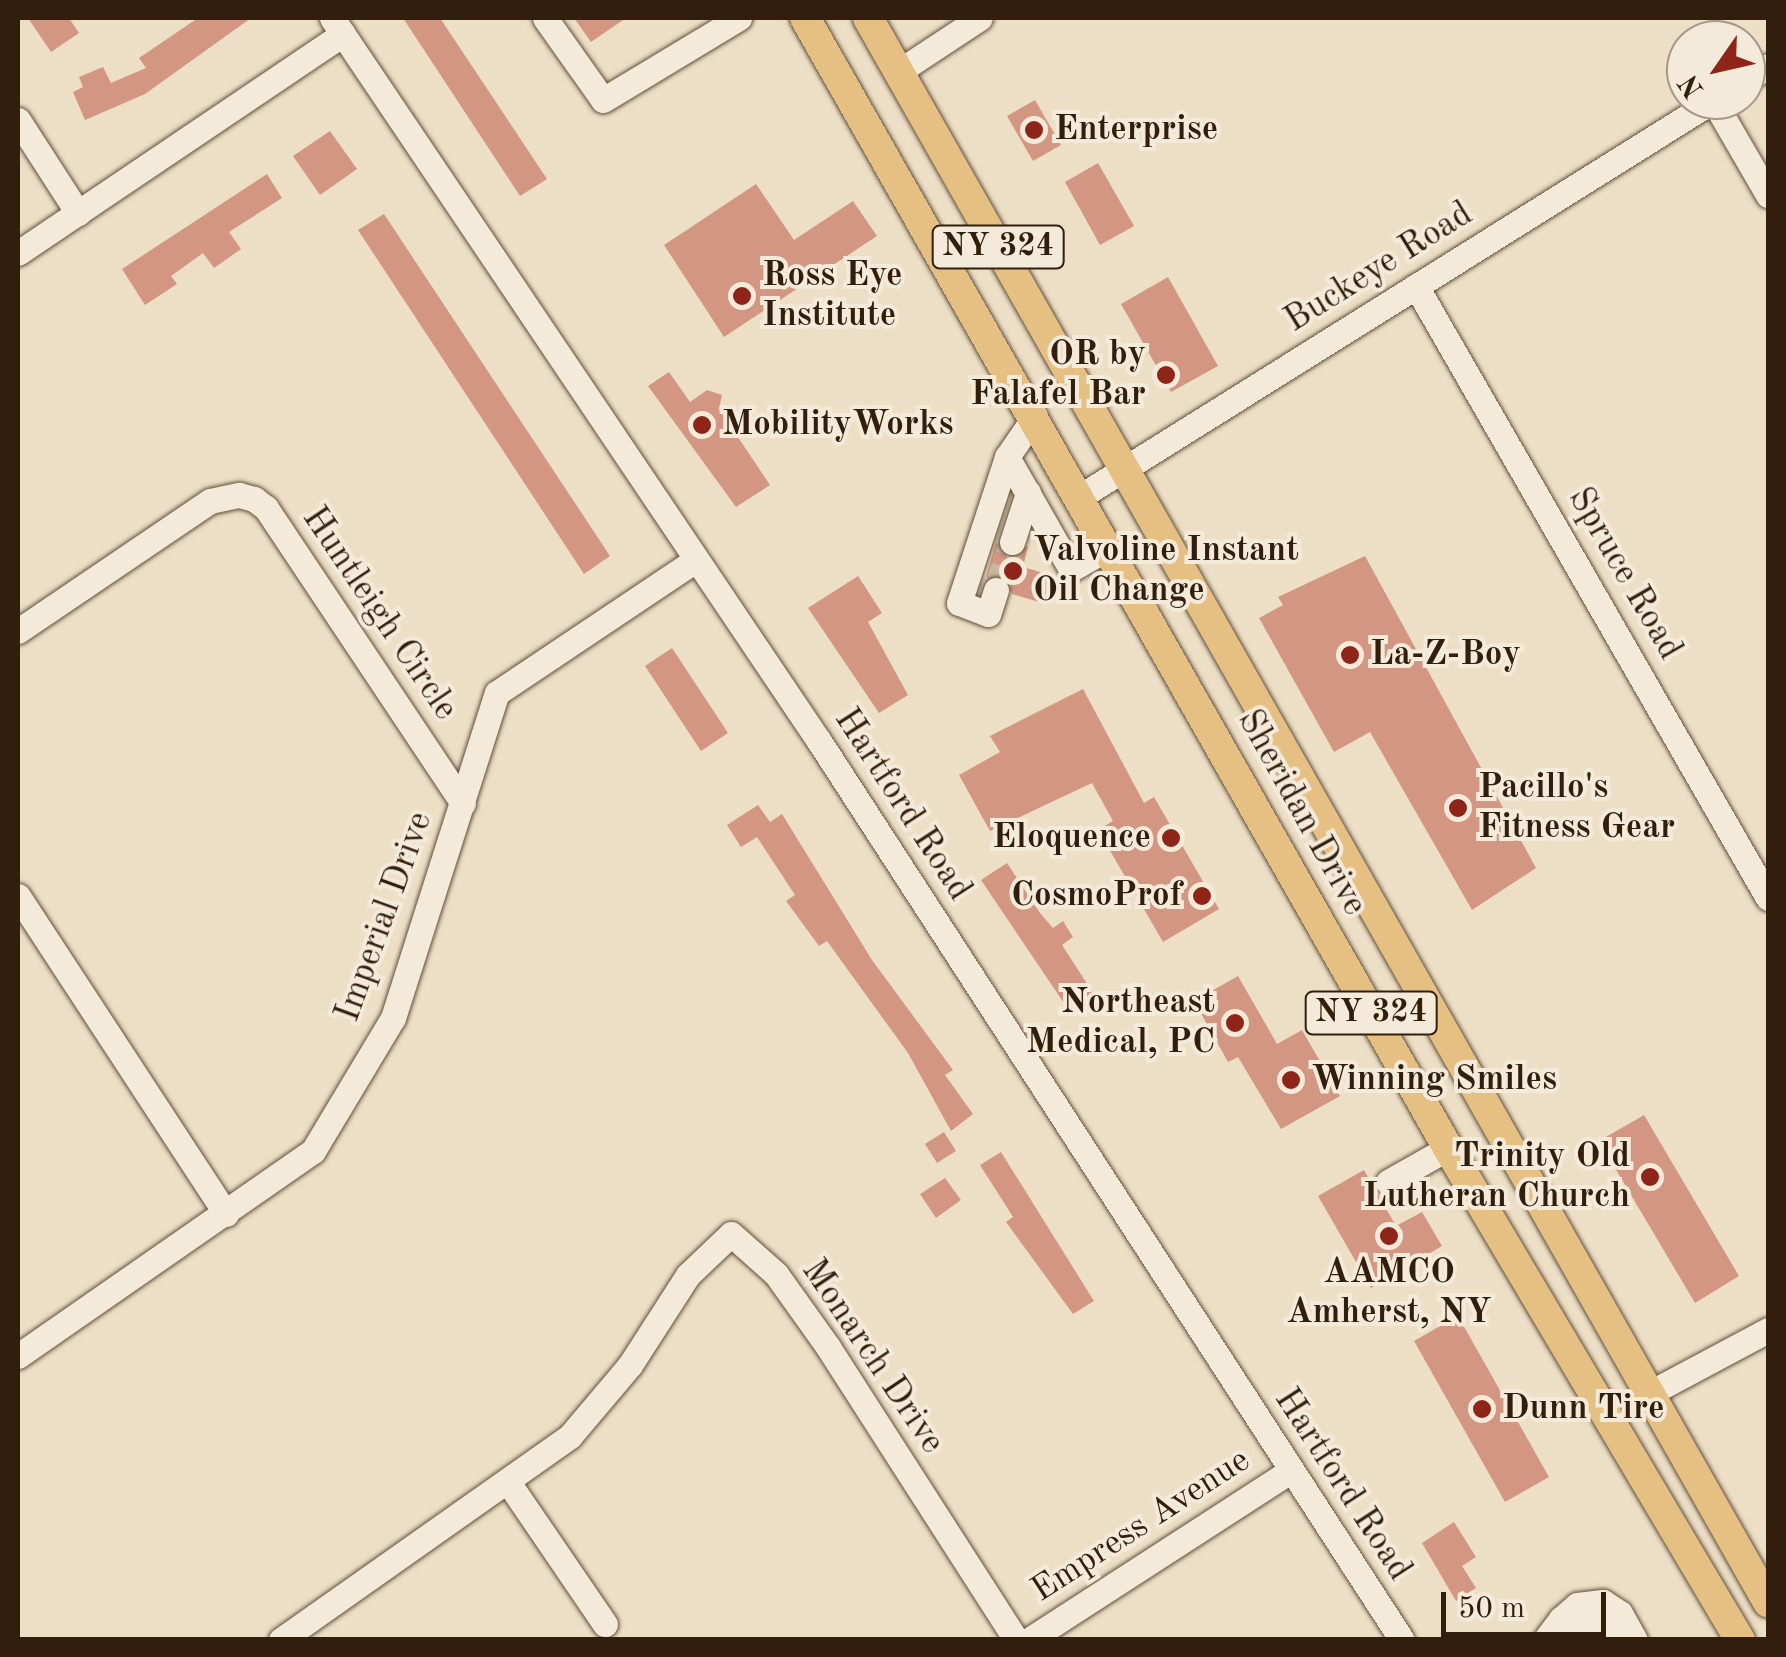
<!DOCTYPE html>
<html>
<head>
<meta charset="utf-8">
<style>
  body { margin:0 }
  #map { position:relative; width:1786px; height:1657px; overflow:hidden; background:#eddfc6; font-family:"Old Standard TT",serif }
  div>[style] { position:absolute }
  .building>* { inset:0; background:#d39683 }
  .minor-tunnel>* { height:25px; margin-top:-12.5px; transform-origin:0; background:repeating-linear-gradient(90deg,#c7b8a1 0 25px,transparent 0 37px) }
  .roads { filter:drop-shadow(0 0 2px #604e3a) drop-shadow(0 0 2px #604e3a) }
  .minor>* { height:25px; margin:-12.5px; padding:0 12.5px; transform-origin:12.5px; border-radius:12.5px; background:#f3eada }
  .major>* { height:30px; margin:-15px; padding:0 15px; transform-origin:15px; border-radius:15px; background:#e6c083 }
  .dots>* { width:28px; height:28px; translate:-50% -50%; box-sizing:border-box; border:5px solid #f3eada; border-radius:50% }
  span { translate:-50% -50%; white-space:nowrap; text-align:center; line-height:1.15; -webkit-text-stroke:8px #f3eada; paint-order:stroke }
  .shield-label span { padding:2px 8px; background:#f3eada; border:2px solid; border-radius:8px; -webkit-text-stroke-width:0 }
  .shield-label { font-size:32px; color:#311e0c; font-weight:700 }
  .poi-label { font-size:35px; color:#311e0c; font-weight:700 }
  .left { translate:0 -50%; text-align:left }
  .right { translate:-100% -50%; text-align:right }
  .street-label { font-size:35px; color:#311e0c }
  .frame { position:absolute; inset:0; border:20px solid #311e0c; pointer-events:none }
  .north { position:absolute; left:1666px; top:20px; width:100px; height:100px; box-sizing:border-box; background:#f3eada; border:2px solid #a59888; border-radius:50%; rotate:236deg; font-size:28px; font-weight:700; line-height:40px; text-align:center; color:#311e0c }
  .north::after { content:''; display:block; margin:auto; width:35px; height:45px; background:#8f2418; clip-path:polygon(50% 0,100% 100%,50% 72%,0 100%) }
  .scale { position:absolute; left:1441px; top:1592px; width:165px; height:45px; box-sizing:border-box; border:5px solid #311e0c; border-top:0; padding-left:12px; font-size:30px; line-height:35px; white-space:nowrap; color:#311e0c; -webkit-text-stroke:8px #f3eada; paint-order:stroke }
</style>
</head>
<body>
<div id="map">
  <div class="building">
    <i style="clip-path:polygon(28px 18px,69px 18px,79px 33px,51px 52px)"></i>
    <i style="clip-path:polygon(198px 18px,251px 18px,145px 94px,85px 120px,73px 92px,83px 87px,79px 77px,103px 67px,111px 83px,146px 68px,139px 58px)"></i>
    <i style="clip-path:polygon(403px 18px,440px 18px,547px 179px,520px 196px)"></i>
    <i style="clip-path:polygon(574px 18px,626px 18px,591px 42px)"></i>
    <i style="clip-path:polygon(1035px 100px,1061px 145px,1033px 161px,1007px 116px)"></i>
    <i style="clip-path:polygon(330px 131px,357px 169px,320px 195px,293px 156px)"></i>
    <i style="clip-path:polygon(1098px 163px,1134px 226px,1100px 245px,1065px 182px)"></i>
    <i style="clip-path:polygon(267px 174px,282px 198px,229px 232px,241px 249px,214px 268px,203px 253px,171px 276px,177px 284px,145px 305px,122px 269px)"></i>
    <i style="clip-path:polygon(756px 184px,794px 240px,853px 201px,877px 236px,724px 337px,664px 245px)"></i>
    <i style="clip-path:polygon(384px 214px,610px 556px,584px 574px,358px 230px)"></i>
    <i style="clip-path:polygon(1168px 277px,1218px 366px,1171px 392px,1121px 304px)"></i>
    <i style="clip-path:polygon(669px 372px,690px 402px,707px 390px,722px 395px,719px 409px,770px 485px,736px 507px,648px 386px)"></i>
    <i style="clip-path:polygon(996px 542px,1008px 558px,1028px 546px,1023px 567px,1054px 576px,1046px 604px,1012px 594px,1002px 575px,986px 577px)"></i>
    <i style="clip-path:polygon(1365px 556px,1536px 868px,1472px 910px,1370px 732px,1334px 752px,1259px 618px,1283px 605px,1278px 597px)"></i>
    <i style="clip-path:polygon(858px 576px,882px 613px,868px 622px,908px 695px,879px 713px,808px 608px)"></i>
    <i style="clip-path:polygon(672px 648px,728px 733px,701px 751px,645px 666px)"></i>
    <i style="clip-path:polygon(1083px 689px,1144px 803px,1154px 797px,1219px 909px,1163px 942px,1098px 830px,1113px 821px,1092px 783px,990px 831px,959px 775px,1000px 752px,990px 736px)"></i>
    <i style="clip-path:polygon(758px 805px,770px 822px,782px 814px,872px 960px,953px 1070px,945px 1075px,973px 1114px,951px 1131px,908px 1053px,827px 941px,819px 946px,786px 901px,795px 895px,757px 837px,741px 847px,727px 825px)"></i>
    <i style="clip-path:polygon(1007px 863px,1040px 913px,1053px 928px,1063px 921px,1073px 937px,1062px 945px,1095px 996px,1070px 1012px,981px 880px)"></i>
    <i style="clip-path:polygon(1238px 976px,1277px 1044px,1302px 1030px,1340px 1096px,1281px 1129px,1238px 1057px,1228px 1062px,1194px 1001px)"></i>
    <i style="clip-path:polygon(1644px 1115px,1739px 1276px,1695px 1303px,1599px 1141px)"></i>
    <i style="clip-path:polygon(944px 1132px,956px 1151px,937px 1163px,925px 1144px)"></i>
    <i style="clip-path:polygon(1001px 1152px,1094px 1301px,1073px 1314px,1006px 1222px,1013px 1217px,980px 1165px)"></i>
    <i style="clip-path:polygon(1364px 1170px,1396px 1226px,1422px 1212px,1442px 1246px,1371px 1288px,1318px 1196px)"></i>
    <i style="clip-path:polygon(945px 1178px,961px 1200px,936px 1218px,920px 1194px)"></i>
    <i style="clip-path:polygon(1458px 1316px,1549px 1477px,1505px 1502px,1414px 1341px)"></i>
    <i style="clip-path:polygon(1454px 1522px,1476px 1557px,1462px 1566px,1476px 1588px,1456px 1601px,1422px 1543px)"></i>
  </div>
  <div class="minor-tunnel">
    <i style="left:996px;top:590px;width:51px;rotate:-71.6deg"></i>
  </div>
  <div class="roads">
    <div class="minor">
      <i style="left:332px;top:18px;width:872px;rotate:56.04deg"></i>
      <i style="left:819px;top:741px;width:1071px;rotate:57.04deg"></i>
      <i style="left:545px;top:18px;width:100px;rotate:54.7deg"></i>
      <i style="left:603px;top:100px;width:159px;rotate:-31.1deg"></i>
      <i style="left:898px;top:72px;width:98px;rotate:-33.4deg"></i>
      <i style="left:1746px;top:80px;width:26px;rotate:-32deg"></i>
      <i style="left:1713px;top:100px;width:110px;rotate:59.9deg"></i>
      <i style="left:18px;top:120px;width:111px;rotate:57.2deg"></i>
      <i style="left:18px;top:253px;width:392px;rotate:-34deg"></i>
      <i style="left:1416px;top:286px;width:706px;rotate:60.09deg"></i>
      <i style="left:1035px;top:416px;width:50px;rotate:124.3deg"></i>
      <i style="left:1007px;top:457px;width:129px;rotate:60.3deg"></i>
      <i style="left:1071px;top:569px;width:45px;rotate:-29.4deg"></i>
      <i style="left:1081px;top:496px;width:747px;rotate:-32.03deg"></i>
      <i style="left:1012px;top:542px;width:52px;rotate:-71.9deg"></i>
      <i style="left:996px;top:590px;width:25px;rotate:108deg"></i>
      <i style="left:988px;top:614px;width:31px;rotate:-159deg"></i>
      <i style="left:959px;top:603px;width:154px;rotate:-71.8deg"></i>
      <i style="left:18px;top:631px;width:232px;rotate:-34.1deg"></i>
      <i style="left:210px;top:501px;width:30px;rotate:-12deg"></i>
      <i style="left:239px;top:495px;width:16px;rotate:15deg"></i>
      <i style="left:254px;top:499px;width:15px;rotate:37deg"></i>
      <i style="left:266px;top:508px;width:355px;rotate:56.3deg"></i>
      <i style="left:18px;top:896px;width:380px;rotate:56.8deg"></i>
      <i style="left:1388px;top:1182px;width:69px;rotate:-29.5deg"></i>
      <i style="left:18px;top:1356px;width:359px;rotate:-34.8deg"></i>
      <i style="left:313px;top:1151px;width:155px;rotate:-59deg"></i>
      <i style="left:393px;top:1018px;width:341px;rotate:-72.3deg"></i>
      <i style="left:497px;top:693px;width:237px;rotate:-33.8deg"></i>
      <i style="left:1650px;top:1393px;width:134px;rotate:-28.1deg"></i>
      <i style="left:508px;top:1482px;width:172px;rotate:55.7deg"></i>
      <i style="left:1561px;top:1619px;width:21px;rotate:-41deg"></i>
      <i style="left:1577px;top:1605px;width:26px;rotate:-7deg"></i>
      <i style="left:1603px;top:1602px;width:20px;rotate:33deg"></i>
      <i style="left:1620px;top:1613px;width:31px;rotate:61deg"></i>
      <i style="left:281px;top:1640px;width:354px;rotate:-35.2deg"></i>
      <i style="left:570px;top:1436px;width:93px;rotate:-49.8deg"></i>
      <i style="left:630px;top:1365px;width:107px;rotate:-57.2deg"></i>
      <i style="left:688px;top:1275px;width:59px;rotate:-43.6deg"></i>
      <i style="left:731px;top:1234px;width:60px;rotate:41.6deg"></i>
      <i style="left:776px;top:1274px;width:90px;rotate:54.5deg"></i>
      <i style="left:828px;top:1347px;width:348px;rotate:57.3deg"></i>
      <i style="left:1029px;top:1640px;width:311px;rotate:-32.9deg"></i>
      <i style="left:1545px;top:1640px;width:26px;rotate:-53deg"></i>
      <i style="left:1561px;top:1619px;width:62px;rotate:10.2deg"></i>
      <i style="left:1622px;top:1630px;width:13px;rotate:48deg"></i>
    </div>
    <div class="major">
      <i style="left:805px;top:18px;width:1300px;rotate:60.36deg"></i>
      <i style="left:1448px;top:1148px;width:572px;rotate:59.31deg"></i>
      <i style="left:868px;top:18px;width:1822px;rotate:60.4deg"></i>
    </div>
  </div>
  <div class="dots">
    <i style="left:1034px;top:130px;background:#8f2418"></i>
    <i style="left:742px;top:296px;background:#8f2418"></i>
    <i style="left:1166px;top:375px;background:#8f2418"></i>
    <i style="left:702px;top:425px;background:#8f2418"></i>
    <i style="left:1013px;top:571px;background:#8f2418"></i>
    <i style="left:1350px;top:655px;background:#8f2418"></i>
    <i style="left:1458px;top:808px;background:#8f2418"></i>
    <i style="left:1171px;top:838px;background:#8f2418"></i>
    <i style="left:1202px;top:896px;background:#8f2418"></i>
    <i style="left:1235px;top:1023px;background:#8f2418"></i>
    <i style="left:1291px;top:1080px;background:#8f2418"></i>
    <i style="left:1650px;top:1177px;background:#8f2418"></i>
    <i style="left:1389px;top:1236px;background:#8f2418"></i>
    <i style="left:1482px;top:1409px;background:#8f2418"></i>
  </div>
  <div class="shield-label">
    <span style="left:998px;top:247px">NY 324</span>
    <span style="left:1371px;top:1013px">NY 324</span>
  </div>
  <div class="poi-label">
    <span class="left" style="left:1054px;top:130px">Enterprise</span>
    <span class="left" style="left:762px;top:296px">Ross Eye<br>Institute</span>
    <span class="right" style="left:1146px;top:375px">OR by<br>Falafel Bar</span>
    <span class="left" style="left:722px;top:425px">MobilityWorks</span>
    <span class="left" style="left:1033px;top:571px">Valvoline Instant<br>Oil Change</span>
    <span class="left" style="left:1370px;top:655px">La-Z-Boy</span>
    <span class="left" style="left:1478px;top:808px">Pacillo's<br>Fitness Gear</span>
    <span class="right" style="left:1151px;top:838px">Eloquence</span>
    <span class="right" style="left:1182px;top:896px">CosmoProf</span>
    <span class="right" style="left:1215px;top:1023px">Northeast<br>Medical, PC</span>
    <span class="left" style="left:1311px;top:1080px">Winning Smiles</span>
    <span class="right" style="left:1630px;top:1177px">Trinity Old<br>Lutheran Church</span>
    <span style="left:1389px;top:1293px">AAMCO<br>Amherst, NY</span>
    <span class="left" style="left:1502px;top:1409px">Dunn Tire</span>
  </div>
  <div class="street-label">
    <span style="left:1379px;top:268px;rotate:-32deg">Buckeye Road</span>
    <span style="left:1624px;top:574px;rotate:60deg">Spruce Road</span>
    <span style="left:379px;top:614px;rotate:56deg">Huntleigh Circle</span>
    <span style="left:902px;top:805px;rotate:57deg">Hartford Road</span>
    <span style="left:1301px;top:813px;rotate:61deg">Sheridan Drive</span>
    <span style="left:385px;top:917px;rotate:-70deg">Imperial Drive</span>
    <span style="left:872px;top:1357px;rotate:56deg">Monarch Drive</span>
    <span style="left:1342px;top:1485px;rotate:57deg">Hartford Road</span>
    <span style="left:1141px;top:1526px;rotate:-33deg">Empress Avenue</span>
  </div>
  <div class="frame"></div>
  <div class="north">N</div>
  <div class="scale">50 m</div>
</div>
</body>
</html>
